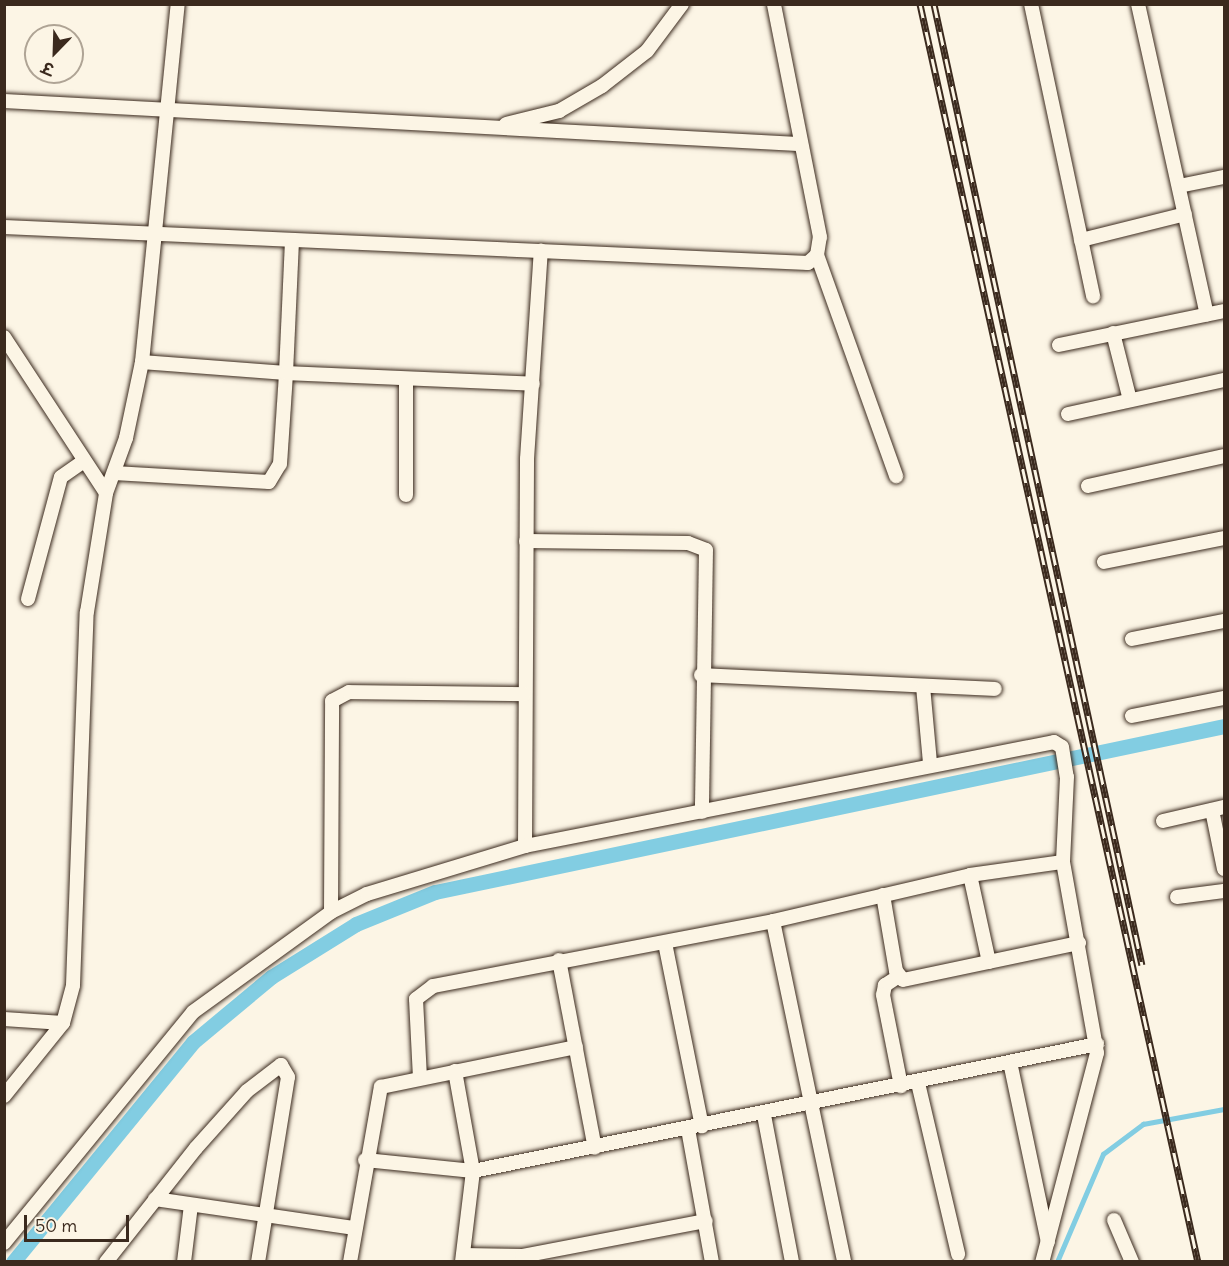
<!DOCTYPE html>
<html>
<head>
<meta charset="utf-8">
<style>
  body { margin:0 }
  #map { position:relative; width:1229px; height:1266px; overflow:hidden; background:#fcf5e5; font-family:Delius,"Playpen Sans Deva",sans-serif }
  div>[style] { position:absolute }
  .stream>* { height:4.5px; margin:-2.25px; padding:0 2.25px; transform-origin:2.25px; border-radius:2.25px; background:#82cde2 }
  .canal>* { height:15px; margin:-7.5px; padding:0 7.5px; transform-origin:7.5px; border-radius:7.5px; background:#82cde2 }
  .roads { filter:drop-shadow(0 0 2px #3b2a1e) drop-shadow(0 0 2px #3b2a1e) }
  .minor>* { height:14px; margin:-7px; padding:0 7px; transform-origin:7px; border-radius:7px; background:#fcf5e5 }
  .rail>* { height:7px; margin-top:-3.5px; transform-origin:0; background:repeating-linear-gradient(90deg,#fcf5e5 0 14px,#3b2a1e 0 28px); box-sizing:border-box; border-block:2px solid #3b2a1e }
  span { translate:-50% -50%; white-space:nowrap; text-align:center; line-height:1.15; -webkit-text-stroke:4.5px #fcf5e5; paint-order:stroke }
  .frame { position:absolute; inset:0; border:6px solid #3b2a1e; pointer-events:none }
  .north { position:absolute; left:24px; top:24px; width:60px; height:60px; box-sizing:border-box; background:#fcf5e5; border:2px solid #afa495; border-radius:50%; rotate:203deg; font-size:16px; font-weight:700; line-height:24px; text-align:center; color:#3b2a1e }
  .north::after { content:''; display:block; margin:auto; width:21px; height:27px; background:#3b2a1e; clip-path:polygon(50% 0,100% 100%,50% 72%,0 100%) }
  .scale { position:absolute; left:24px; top:1215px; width:105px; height:27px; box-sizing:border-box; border:3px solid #3b2a1e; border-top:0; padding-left:8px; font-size:18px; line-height:21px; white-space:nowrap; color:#3b2a1e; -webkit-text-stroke:4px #fcf5e5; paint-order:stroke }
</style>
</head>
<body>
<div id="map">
  <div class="stream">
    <i style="left:1057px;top:1262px;width:117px;rotate:-66.9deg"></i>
    <i style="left:1103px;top:1154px;width:50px;rotate:-36.9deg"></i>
    <i style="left:1143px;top:1124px;width:82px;rotate:-10.5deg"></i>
  </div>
  <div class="canal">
    <i style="left:13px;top:1262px;width:284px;rotate:-50.7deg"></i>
    <i style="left:193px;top:1042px;width:102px;rotate:-39.8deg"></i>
    <i style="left:271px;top:977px;width:100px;rotate:-31.9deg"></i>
    <i style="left:356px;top:924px;width:85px;rotate:-22.1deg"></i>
    <i style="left:435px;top:892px;width:806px;rotate:-11.88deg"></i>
  </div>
  <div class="roads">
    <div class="minor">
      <i style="left:1031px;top:4px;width:299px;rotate:78deg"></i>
      <i style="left:1138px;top:4px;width:318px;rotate:77.5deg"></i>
      <i style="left:4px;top:101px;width:795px;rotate:3.1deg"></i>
      <i style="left:506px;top:124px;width:55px;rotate:-13.8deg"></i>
      <i style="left:559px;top:111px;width:50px;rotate:-30.2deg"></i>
      <i style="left:602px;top:86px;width:57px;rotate:-37.9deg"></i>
      <i style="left:647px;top:51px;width:59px;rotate:-53.3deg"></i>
      <i style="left:1179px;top:186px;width:46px;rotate:-11.3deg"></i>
      <i style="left:4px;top:227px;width:805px;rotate:2.56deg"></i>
      <i style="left:808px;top:263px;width:12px;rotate:-42deg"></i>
      <i style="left:817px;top:255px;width:18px;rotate:-81deg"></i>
      <i style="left:820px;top:237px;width:237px;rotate:-101.2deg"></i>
      <i style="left:1081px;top:240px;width:107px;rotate:-14deg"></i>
      <i style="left:817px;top:255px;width:235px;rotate:70.3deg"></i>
      <i style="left:1113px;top:333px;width:69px;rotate:75.8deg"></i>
      <i style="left:4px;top:337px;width:186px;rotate:56.8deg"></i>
      <i style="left:1059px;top:345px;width:168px;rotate:-11.6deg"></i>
      <i style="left:142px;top:362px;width:144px;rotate:4.4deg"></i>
      <i style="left:286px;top:373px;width:133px;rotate:-87.4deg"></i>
      <i style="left:1068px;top:414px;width:160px;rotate:-12.3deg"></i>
      <i style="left:114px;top:473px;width:155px;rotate:3.3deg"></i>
      <i style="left:269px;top:482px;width:21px;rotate:-59deg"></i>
      <i style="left:280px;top:464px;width:91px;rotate:-86.2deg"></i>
      <i style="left:286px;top:373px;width:247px;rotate:2.5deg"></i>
      <i style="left:1088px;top:486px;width:139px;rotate:-12.4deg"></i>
      <i style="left:406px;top:495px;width:116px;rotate:-90deg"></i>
      <i style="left:526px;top:541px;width:162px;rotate:0.7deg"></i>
      <i style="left:688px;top:543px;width:19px;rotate:21deg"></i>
      <i style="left:706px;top:550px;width:262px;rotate:90.9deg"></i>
      <i style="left:1104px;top:562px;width:122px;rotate:-11.3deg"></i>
      <i style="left:28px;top:599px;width:126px;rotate:-74.9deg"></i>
      <i style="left:61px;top:477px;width:28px;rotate:-35deg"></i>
      <i style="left:1132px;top:639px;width:94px;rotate:-11.1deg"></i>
      <i style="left:701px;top:675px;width:294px;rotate:2.7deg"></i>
      <i style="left:923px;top:686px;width:77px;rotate:84.8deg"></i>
      <i style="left:1132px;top:716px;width:94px;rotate:-11.1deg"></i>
      <i style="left:1212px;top:810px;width:60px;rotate:78.5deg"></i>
      <i style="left:1163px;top:821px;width:63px;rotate:-12.9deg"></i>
      <i style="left:525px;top:846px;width:387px;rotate:-89.7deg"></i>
      <i style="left:527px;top:459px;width:209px;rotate:-86.2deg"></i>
      <i style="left:970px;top:875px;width:89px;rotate:77.7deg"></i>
      <i style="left:883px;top:895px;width:77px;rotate:80.3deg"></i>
      <i style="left:896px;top:971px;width:11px;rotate:52deg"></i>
      <i style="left:903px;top:980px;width:180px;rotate:-11.9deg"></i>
      <i style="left:1177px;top:897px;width:47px;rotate:-7.3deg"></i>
      <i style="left:331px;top:912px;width:211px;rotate:-89.7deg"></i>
      <i style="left:332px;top:701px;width:19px;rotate:-28deg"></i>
      <i style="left:349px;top:692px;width:175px;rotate:0.7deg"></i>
      <i style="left:773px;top:921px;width:348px;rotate:78.2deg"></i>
      <i style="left:665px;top:943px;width:187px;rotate:78.6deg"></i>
      <i style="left:559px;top:960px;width:191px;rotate:79.2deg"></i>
      <i style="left:899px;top:976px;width:17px;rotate:147deg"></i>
      <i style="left:885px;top:985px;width:10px;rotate:101deg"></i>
      <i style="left:883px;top:995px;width:93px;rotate:78.8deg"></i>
      <i style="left:4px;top:1019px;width:59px;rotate:3.9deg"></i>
      <i style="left:1010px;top:1062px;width:184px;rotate:78.1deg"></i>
      <i style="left:455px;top:1071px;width:102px;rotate:79.8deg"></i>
      <i style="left:473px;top:1171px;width:92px;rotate:96.9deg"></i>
      <i style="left:420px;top:1078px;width:79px;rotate:-92.9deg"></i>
      <i style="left:416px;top:999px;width:21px;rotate:-37deg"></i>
      <i style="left:433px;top:986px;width:346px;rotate:-10.8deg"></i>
      <i style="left:773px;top:921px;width:202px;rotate:-13.1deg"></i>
      <i style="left:970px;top:875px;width:94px;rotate:-8deg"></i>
      <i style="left:918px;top:1083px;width:176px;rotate:76.8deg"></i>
      <i style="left:4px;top:1096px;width:94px;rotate:-51.1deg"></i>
      <i style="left:63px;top:1023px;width:39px;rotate:-75deg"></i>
      <i style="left:73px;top:985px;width:373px;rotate:-87.9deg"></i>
      <i style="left:87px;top:612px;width:121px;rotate:-80.9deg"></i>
      <i style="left:106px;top:493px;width:59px;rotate:-70deg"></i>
      <i style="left:126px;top:438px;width:78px;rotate:-78.1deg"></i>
      <i style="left:142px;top:362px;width:360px;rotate:-84.3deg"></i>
      <i style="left:764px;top:1115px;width:150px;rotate:79.2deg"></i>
      <i style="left:688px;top:1129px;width:135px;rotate:79.8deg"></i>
      <i style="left:365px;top:1160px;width:109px;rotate:5.8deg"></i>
      <i style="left:473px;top:1171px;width:637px;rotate:-11.5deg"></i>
      <i style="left:155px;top:1199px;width:202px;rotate:8.3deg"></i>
      <i style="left:1114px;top:1220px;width:46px;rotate:66.8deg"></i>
      <i style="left:4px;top:1243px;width:298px;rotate:-50.7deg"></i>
      <i style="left:193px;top:1012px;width:170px;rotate:-35.9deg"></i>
      <i style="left:331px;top:912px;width:40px;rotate:-26.6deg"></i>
      <i style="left:367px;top:894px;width:165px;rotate:-16.9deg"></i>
      <i style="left:525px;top:846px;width:539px;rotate:-11.12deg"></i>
      <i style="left:1054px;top:742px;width:9px;rotate:32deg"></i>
      <i style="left:1062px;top:747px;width:30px;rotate:81deg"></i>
      <i style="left:1067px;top:777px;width:85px;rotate:92.7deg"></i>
      <i style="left:1063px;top:862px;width:194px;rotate:79.9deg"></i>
      <i style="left:1097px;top:1053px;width:216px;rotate:104.7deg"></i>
      <i style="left:463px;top:1255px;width:59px;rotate:1deg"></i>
      <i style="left:522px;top:1256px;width:187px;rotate:-10.8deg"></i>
      <i style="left:106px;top:1262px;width:145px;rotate:-51.7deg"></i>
      <i style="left:196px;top:1148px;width:76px;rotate:-48.2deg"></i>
      <i style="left:247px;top:1091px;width:43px;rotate:-37.4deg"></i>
      <i style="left:281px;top:1065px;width:14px;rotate:60deg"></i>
      <i style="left:288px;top:1077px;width:187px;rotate:99.2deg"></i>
      <i style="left:184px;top:1262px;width:57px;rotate:-83deg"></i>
      <i style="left:350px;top:1262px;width:178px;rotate:-80deg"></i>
      <i style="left:381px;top:1087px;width:199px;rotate:-11.6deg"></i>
    </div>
  </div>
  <div class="rail">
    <i style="left:920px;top:4px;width:1288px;rotate:77.54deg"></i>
    <i style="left:934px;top:4px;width:983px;rotate:77.79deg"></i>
  </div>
  <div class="frame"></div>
  <div class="north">उ</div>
  <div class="scale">50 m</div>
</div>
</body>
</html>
